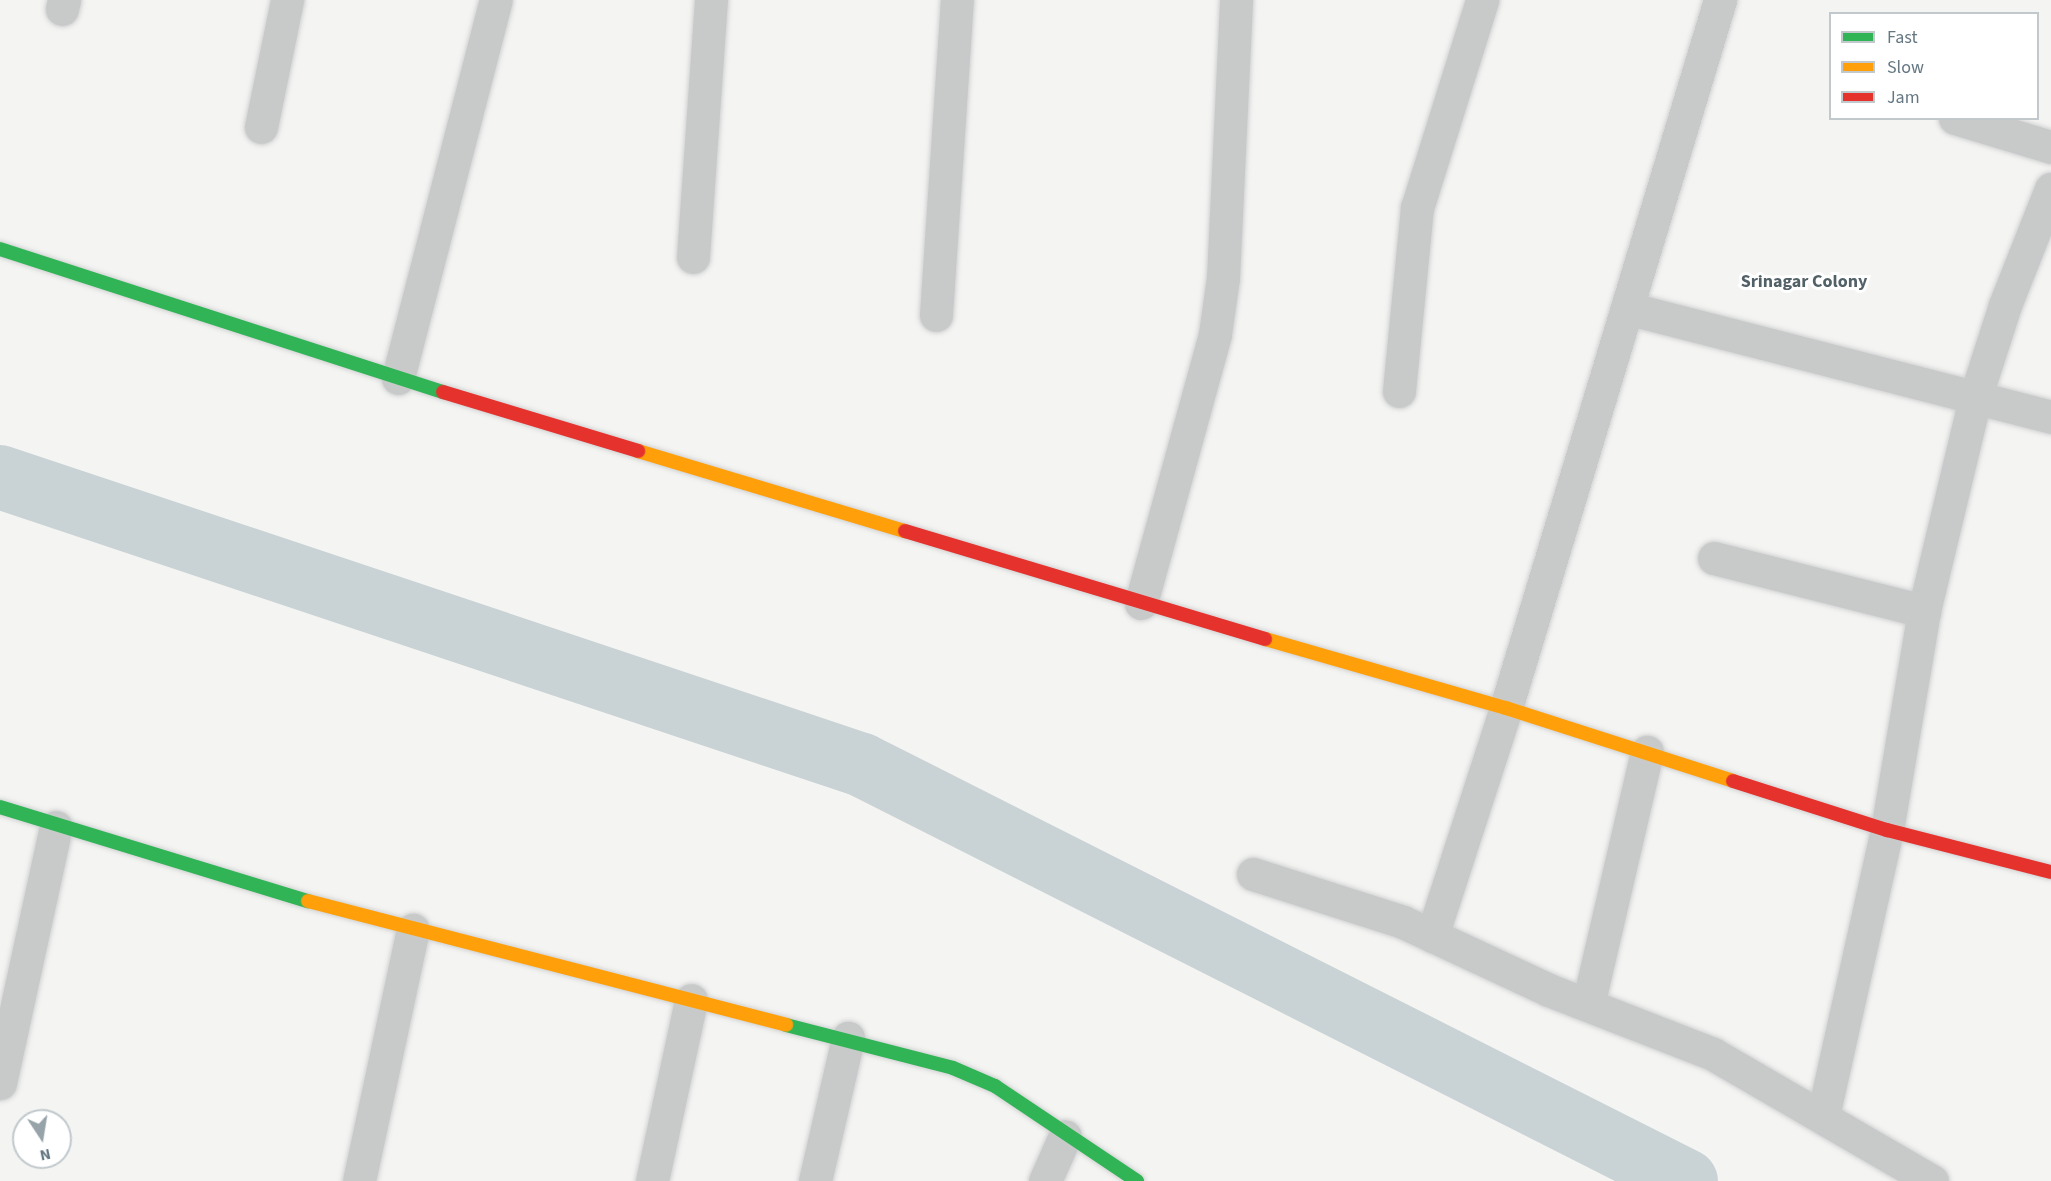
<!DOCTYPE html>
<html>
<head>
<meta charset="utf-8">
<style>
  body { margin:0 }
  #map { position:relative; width:2051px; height:1181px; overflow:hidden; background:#f4f4f2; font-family:"Source Sans 3",sans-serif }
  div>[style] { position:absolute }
  .river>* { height:64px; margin:-32px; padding:0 32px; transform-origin:32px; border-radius:32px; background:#c9d2d4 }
  .roads { filter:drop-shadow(0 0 2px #d1d2d3) drop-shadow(0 0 2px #d1d2d3) }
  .street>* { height:33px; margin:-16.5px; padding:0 16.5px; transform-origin:16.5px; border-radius:16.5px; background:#c8caca }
  .fast>* { height:14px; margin:-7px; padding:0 7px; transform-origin:7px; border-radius:7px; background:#30b455 }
  .slow>* { height:14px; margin:-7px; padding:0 7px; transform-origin:7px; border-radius:7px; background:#ff9f0a }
  .jam>* { height:14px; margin:-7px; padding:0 7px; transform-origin:7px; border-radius:7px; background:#e5322d }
  span { translate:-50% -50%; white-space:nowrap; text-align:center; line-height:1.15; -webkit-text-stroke:6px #fff; paint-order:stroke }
  .neighbourhood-label { font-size:18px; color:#526067; font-weight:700 }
  .legend { position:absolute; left:1829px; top:12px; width:210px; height:108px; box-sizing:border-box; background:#fff; border:2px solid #c1c9cd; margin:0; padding:8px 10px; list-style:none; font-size:18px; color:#647782 }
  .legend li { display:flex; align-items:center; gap:12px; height:30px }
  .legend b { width:30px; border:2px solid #c1c9cd }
  .north { position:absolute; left:12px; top:1109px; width:60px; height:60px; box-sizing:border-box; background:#fff; border:2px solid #c1c9cd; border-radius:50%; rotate:168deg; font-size:16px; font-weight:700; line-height:24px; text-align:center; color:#647782 }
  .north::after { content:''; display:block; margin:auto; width:21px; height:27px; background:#96a3a9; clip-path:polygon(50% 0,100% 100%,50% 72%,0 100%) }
</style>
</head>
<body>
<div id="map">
  <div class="river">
    <i style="left:0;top:477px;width:909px;rotate:18.47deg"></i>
    <i style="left:862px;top:765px;width:923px;rotate:26.79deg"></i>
  </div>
  <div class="roads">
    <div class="street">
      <i style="left:62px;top:9px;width:9px;rotate:-77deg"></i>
      <i style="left:1955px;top:118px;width:100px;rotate:16.8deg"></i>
      <i style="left:261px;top:127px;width:130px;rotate:-78.4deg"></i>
      <i style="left:693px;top:257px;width:258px;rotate:-86deg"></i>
      <i style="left:1627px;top:308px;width:438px;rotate:14.4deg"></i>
      <i style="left:936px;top:315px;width:316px;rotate:-86.2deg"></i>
      <i style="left:398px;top:378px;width:390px;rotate:-75.5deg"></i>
      <i style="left:1399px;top:391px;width:184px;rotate:-84.4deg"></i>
      <i style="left:1417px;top:208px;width:218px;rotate:-72.6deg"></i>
      <i style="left:1714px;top:558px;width:217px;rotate:14.2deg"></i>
      <i style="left:1141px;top:603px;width:279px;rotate:-74.6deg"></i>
      <i style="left:1215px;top:334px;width:57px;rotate:-81.9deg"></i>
      <i style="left:1223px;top:278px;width:278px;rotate:-87.3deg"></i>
      <i style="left:1253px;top:874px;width:157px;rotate:17.7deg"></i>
      <i style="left:1403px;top:922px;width:161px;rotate:25deg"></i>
      <i style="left:1549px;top:990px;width:176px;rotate:21.3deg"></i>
      <i style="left:1713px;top:1054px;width:253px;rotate:30.1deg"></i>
      <i style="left:1432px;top:936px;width:240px;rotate:-72deg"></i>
      <i style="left:1506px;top:708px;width:740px;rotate:-73.18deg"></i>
      <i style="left:1588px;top:1005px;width:260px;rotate:-76.9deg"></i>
      <i style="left:0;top:1083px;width:262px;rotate:-77.7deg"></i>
      <i style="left:1823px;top:1116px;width:293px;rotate:-77.4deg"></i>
      <i style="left:1887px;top:830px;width:222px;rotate:-80.4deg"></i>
      <i style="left:1924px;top:611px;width:222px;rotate:-76.5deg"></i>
      <i style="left:1976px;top:395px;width:95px;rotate:-72.1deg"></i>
      <i style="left:2005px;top:305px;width:125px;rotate:-68.4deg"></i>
      <i style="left:359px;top:1181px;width:257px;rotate:-77.9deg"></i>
      <i style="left:652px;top:1181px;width:185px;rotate:-77.8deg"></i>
      <i style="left:815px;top:1181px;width:147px;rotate:-77deg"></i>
      <i style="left:1045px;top:1181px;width:49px;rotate:-66deg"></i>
    </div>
    <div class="fast">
      <i style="left:0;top:249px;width:466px;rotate:17.9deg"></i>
      <i style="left:0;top:807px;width:322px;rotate:17deg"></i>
      <i style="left:786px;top:1025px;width:172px;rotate:14.4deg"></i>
      <i style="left:953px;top:1068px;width:46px;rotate:23.2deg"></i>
      <i style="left:995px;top:1086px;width:171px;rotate:33.8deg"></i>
    </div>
    <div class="slow">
      <i style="left:638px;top:451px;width:279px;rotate:16.7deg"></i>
      <i style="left:1265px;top:639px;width:251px;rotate:16deg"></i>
      <i style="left:1506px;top:708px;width:238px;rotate:17.8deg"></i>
      <i style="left:308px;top:901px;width:494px;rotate:14.5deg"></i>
    </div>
    <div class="jam">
      <i style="left:443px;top:392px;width:204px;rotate:16.8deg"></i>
      <i style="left:905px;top:531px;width:376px;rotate:16.7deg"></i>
      <i style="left:1733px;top:781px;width:162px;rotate:17.7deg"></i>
      <i style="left:1887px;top:830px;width:169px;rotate:14.4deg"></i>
    </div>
  </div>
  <div class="neighbourhood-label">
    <span style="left:1804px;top:282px">Srinagar Colony</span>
  </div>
  <ul class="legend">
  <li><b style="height:8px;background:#30b455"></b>Fast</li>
  <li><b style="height:8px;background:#ff9f0a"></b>Slow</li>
  <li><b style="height:8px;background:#e5322d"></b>Jam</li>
  </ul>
  <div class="north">N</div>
</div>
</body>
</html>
